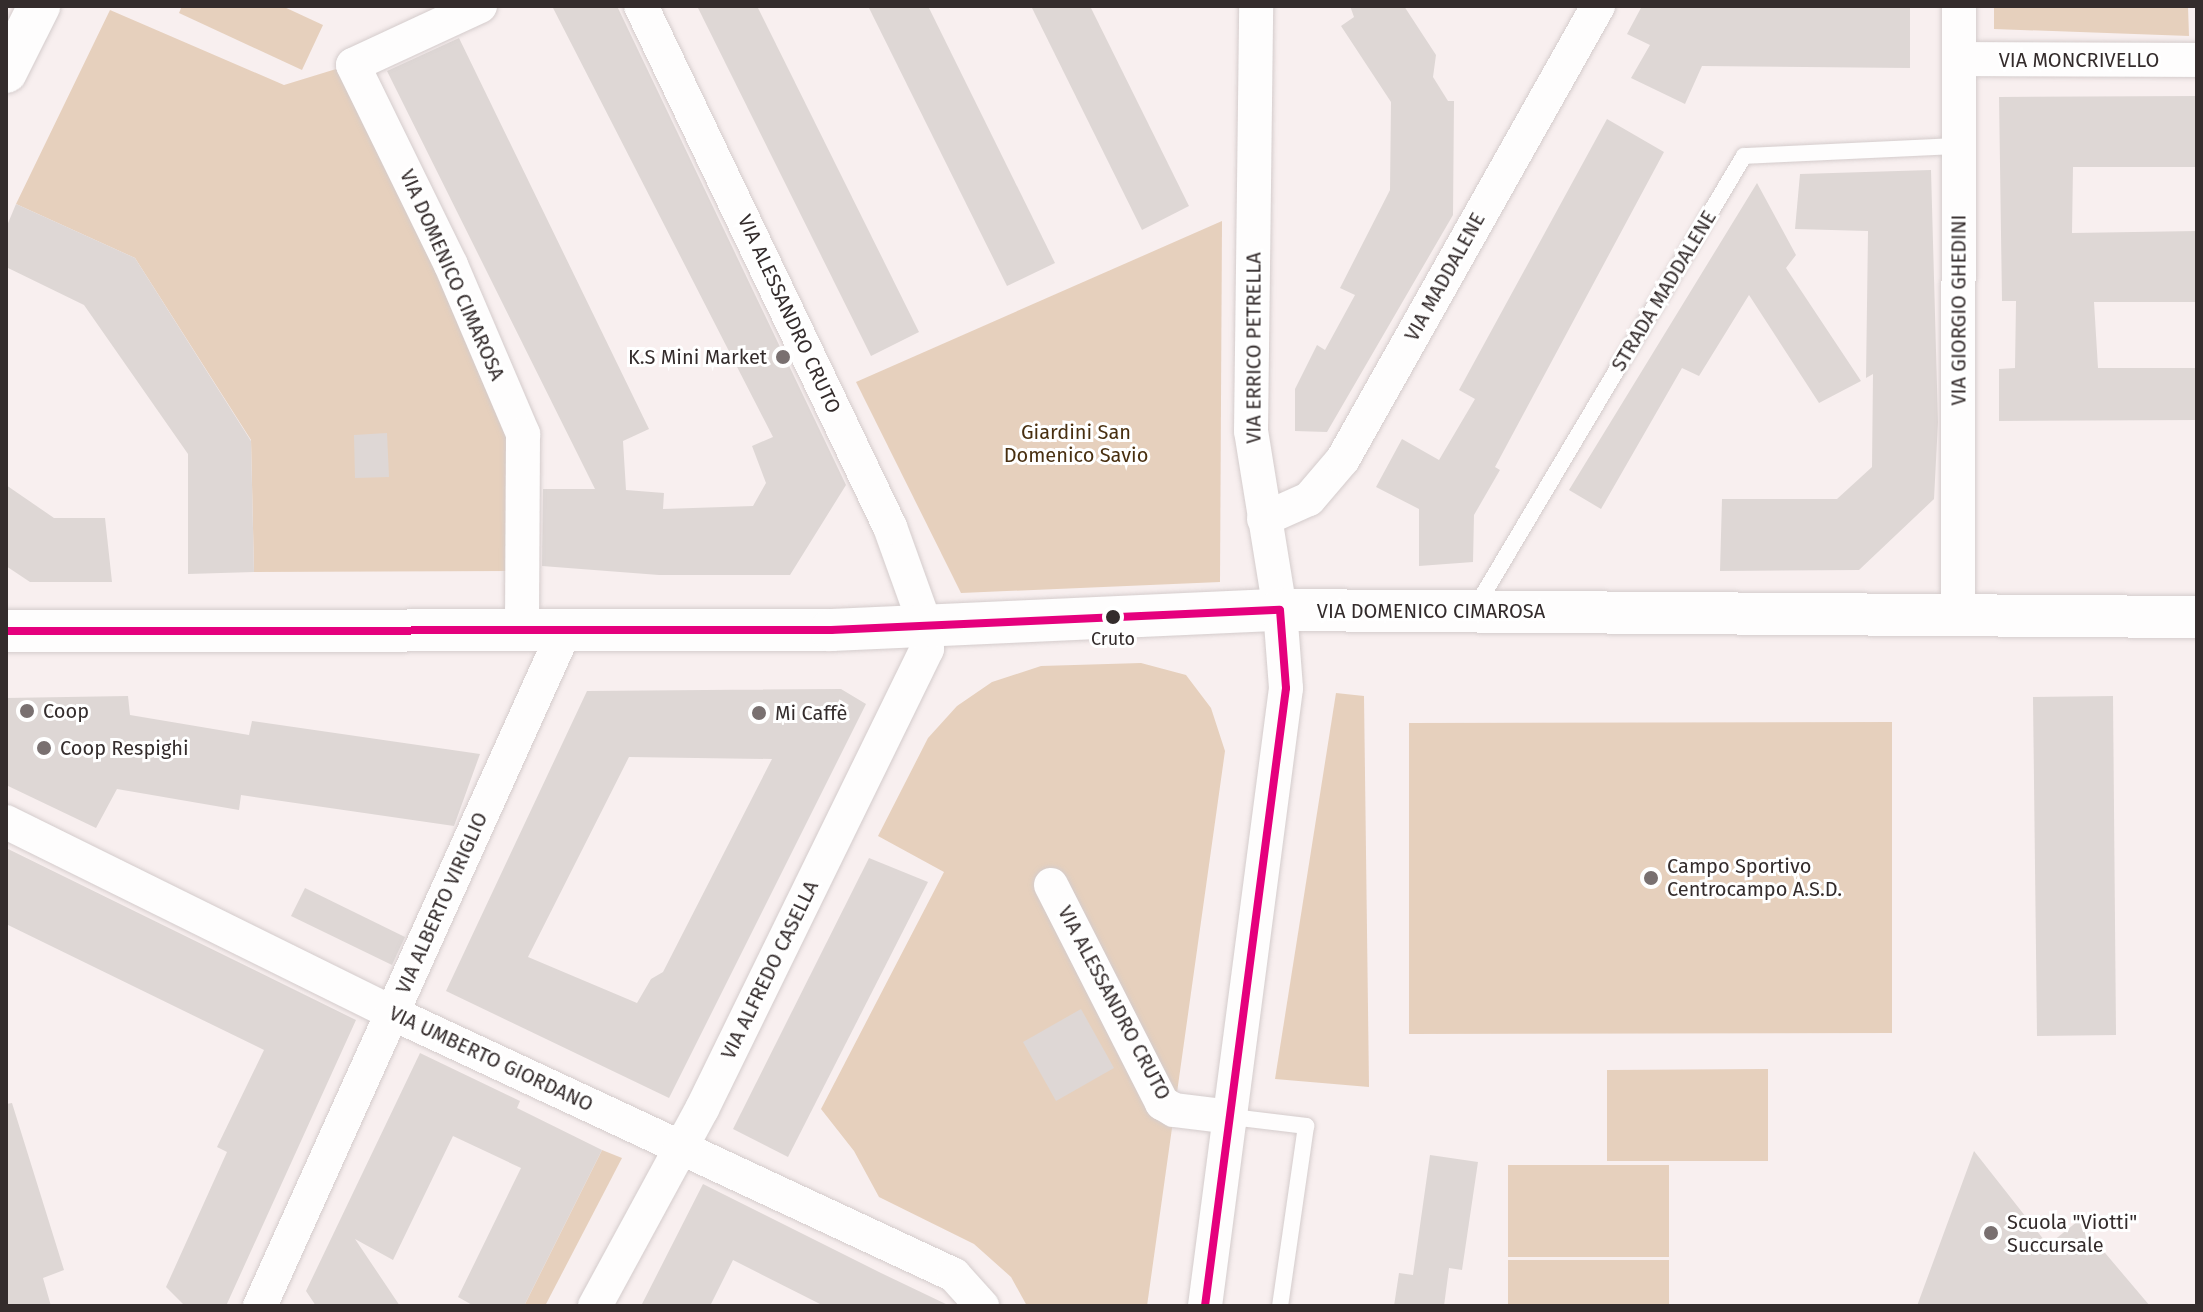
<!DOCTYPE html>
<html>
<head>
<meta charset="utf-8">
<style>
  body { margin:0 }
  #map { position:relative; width:2203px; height:1312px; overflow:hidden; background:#f8efef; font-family:"Fira Sans",sans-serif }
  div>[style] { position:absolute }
  .green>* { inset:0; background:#e6d0bd }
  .building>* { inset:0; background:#ded7d5 }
  .roads { filter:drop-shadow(0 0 2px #d4cccc) drop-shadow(0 0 2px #d4cccc) }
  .service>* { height:16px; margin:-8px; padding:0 8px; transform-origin:8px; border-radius:8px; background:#fefdfd }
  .minor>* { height:34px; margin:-17px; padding:0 17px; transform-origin:17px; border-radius:17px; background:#fefdfd }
  .tertiary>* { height:42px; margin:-21px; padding:0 21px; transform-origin:21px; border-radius:21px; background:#fefdfd }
  .bus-1>* { height:8px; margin:-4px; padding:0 4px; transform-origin:4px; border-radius:4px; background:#e5007d }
  .dots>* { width:22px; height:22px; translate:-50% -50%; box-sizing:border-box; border:4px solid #fff; border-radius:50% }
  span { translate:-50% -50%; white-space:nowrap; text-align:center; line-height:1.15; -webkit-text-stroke:6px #fff; paint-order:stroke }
  .bus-label { font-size:18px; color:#342c2c }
  .street-label { font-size:20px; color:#342c2c }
  .poi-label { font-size:20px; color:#342c2c }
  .right { translate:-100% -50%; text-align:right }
  .left { translate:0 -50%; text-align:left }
  .park-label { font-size:20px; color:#482f10 }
  .frame { position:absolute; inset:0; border:8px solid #342c2c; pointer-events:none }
</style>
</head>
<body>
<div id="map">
  <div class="green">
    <i style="clip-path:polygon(182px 6px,282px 6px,323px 25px,302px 70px,179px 13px)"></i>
    <i style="clip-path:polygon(1994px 6px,2188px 6px,2189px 36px,1994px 29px)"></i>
    <i style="clip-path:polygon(110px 10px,284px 85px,359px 62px,523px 434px,521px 571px,254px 572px,251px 440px,135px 258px,16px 204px)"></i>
    <i style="clip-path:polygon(1222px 221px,1220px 582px,961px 593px,856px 382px)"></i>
    <i style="clip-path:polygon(1141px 663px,1186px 675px,1211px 708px,1225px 751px,1147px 1306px,1027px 1306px,1011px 1277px,974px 1244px,879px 1197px,854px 1151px,821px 1109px,944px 872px,878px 836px,928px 738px,957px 706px,992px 682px,1041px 666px)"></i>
    <i style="clip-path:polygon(1336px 693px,1364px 696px,1369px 1087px,1275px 1079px)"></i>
    <i style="clip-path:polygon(1892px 722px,1892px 1033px,1409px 1034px,1409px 723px)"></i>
    <i style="clip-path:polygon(1768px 1069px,1768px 1161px,1607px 1161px,1607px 1070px)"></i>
    <i style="clip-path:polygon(602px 1150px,622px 1158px,545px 1306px,524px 1306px)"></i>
    <i style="clip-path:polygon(1508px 1165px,1669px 1165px,1669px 1257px,1508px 1257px)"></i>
    <i style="clip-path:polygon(1508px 1260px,1669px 1260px,1669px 1306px,1508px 1306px)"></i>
  </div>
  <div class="building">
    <i style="clip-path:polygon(552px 6px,617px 6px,846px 485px,790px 575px,659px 575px,542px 566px,543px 489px,595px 489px,387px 71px,459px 38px,649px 429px,623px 441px,626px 490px,664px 493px,663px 509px,753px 506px,766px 483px,752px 446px,773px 437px)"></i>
    <i style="clip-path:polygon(697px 6px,757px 6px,919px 332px,871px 356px)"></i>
    <i style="clip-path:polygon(868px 6px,928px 6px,1055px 263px,1007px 286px)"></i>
    <i style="clip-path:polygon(1031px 6px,1090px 6px,1189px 206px,1142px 230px)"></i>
    <i style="clip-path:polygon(1350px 6px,1404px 6px,1436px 55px,1433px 77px,1448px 101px,1454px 101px,1453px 215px,1327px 432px,1295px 431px,1295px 389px,1317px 345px,1325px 350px,1355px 295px,1340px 288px,1390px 190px,1391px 102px,1341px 26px,1354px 17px)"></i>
    <i style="clip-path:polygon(1642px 6px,1910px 6px,1910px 68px,1702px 66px,1685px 104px,1631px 78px,1650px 45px,1627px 34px)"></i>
    <i style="clip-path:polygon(2197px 96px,2197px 167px,2073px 167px,2072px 233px,2197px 231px,2197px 302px,2094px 302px,2098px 368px,2197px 368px,2197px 420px,1999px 421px,1999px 369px,2015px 368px,2016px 301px,2002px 301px,1999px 97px)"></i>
    <i style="clip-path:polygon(1607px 119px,1664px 152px,1495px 467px,1500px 470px,1474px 515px,1473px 562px,1419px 566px,1419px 509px,1376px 487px,1402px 439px,1439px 460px,1475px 399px,1459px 390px)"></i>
    <i style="clip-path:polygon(1931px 170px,1938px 422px,1934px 499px,1859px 570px,1720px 571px,1722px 499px,1837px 499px,1872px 467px,1873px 374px,1866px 378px,1868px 231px,1795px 229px,1800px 174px)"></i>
    <i style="clip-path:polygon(1757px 183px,1796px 255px,1786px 268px,1861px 381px,1819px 403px,1749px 295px,1699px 376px,1682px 368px,1601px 509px,1569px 490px)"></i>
    <i style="clip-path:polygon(16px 204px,135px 258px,251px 441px,254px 572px,188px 574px,188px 454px,84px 305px,6px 267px,6px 228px)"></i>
    <i style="clip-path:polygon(387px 433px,389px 477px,355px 478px,354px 435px)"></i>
    <i style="clip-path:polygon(6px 485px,54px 518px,105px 518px,112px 582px,30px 582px,6px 566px)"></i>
    <i style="clip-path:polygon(evenodd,841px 689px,866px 704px,669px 1098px,446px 991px,587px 691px,841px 689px,629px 757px,772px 759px,663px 972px,651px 979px,637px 1003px,528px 957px,629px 757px)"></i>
    <i style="clip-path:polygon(128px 696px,130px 715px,249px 735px,252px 721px,480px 754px,454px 826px,241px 795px,239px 810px,117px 789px,96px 828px,6px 785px,6px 698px)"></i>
    <i style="clip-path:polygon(2113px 696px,2116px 1035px,2037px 1036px,2033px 697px)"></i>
    <i style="clip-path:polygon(6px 848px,356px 1020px,226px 1306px,185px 1306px,166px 1287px,227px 1152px,217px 1147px,264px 1050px,6px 924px)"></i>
    <i style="clip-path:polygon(869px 858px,928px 882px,788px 1157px,733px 1129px)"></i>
    <i style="clip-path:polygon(305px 888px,405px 937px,392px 965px,291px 916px)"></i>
    <i style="clip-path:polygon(1081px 1009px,1114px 1068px,1056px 1101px,1023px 1042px)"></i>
    <i style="clip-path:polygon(420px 1053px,520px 1101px,517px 1108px,602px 1150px,524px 1306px,474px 1306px,458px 1297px,521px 1168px,453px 1136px,393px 1260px,355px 1239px,400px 1306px,316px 1306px,306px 1291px)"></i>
    <i style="clip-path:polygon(12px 1103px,64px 1270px,43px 1278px,51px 1306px,6px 1306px,6px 1104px)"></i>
    <i style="clip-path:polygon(1974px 1151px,2048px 1245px,2078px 1221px,2150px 1306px,1917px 1306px)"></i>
    <i style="clip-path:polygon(1430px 1155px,1478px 1162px,1462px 1270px,1449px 1268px,1444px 1306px,1394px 1306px,1399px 1273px,1413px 1275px)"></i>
    <i style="clip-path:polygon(703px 1184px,881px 1273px,950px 1306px,824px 1306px,733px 1260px,710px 1306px,641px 1306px)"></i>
  </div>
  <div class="roads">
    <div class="service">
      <i style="left:1474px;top:610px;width:528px;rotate:-59.26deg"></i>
      <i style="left:1744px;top:156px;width:215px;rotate:-2.7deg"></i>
      <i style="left:1232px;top:1117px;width:75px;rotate:6.9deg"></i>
      <i style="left:1306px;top:1126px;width:182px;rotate:98.2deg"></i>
    </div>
    <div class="minor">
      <i style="left:480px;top:6px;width:140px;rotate:155.1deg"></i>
      <i style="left:353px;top:65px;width:223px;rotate:63.9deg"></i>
      <i style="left:451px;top:265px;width:184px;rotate:66.9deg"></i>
      <i style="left:523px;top:434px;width:198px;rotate:90.3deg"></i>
      <i style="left:1961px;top:59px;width:236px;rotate:0.2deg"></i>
      <i style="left:1264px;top:519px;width:49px;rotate:-24deg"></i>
      <i style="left:1309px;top:499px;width:52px;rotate:-49.6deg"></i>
      <i style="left:1343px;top:459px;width:520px;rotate:-60.62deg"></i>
      <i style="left:1958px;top:614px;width:608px;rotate:-89.91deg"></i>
      <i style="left:6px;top:822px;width:431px;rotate:26.3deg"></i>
      <i style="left:392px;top:1013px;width:620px;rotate:24.99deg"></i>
      <i style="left:954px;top:1275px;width:42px;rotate:47.9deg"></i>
      <i style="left:1051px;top:885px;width:245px;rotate:63deg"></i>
      <i style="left:1162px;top:1103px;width:14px;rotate:30deg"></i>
      <i style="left:1174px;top:1110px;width:58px;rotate:6.9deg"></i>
      <i style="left:260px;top:1306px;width:742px;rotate:-65.72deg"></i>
      <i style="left:595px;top:1306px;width:224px;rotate:-61.5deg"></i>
      <i style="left:702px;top:1109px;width:512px;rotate:-63.94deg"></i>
      <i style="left:927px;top:649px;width:22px;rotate:-93deg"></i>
      <i style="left:926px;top:627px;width:106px;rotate:-109.8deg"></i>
      <i style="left:890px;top:527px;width:577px;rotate:-115.54deg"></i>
      <i style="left:1205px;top:1306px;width:623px;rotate:-82.53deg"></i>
      <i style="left:1286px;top:688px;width:78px;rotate:-94.4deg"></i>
      <i style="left:1280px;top:610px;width:181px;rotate:-99.2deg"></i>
      <i style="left:1251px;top:431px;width:425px;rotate:-89.3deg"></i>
    </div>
    <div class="tertiary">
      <i style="left:6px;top:72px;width:74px;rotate:-63.4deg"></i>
      <i style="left:6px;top:631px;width:825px;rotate:-0.07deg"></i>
      <i style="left:831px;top:630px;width:449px;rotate:-2.6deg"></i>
      <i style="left:1280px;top:610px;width:917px;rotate:0.44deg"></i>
    </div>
  </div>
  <div class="bus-1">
    <i style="left:6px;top:631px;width:825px;rotate:-0.07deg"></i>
    <i style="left:831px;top:630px;width:449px;rotate:-2.6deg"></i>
    <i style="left:1205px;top:1306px;width:623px;rotate:-82.53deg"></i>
    <i style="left:1286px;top:688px;width:78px;rotate:-94.4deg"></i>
  </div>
  <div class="dots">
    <i style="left:783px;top:357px;background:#797070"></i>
    <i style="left:1113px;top:617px;background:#342c2c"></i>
    <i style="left:27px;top:711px;background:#797070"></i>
    <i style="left:759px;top:713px;background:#797070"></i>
    <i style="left:44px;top:748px;background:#797070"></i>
    <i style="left:1651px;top:878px;background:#797070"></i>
    <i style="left:1991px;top:1233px;background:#797070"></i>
  </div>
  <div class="bus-label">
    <span style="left:1113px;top:639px">Cruto</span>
  </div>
  <div class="street-label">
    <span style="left:2079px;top:60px">VIA MONCRIVELLO</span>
    <span style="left:452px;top:275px;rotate:66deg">VIA DOMENICO CIMAROSA</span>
    <span style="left:1445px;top:277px;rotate:-61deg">VIA MADDALENE</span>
    <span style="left:1664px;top:291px;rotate:-59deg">STRADA MADDALENE</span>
    <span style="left:1959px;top:310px;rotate:-90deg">VIA GIORGIO GHEDINI</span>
    <span style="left:789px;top:314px;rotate:65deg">VIA ALESSANDRO CRUTO</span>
    <span style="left:1254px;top:348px;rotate:-90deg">VIA ERRICO PETRELLA</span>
    <span style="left:1431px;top:611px">VIA DOMENICO CIMAROSA</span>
    <span style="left:442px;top:903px;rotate:-66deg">VIA ALBERTO VIRIGLIO</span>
    <span style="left:770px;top:970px;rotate:-64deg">VIA ALFREDO CASELLA</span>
    <span style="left:1114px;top:1003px;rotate:62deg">VIA ALESSANDRO CRUTO</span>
    <span style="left:491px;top:1059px;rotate:25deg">VIA UMBERTO GIORDANO</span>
  </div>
  <div class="poi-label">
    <span class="right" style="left:767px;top:357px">K.S Mini Market</span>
    <span class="left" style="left:43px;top:711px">Coop</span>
    <span class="left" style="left:775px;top:713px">Mi Caffè</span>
    <span class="left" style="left:60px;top:748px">Coop Respighi</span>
    <span class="left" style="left:1667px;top:878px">Campo Sportivo<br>Centrocampo A.S.D.</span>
    <span class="left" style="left:2007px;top:1234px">Scuola "Viotti"<br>Succursale</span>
  </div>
  <div class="park-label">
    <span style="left:1076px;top:444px">Giardini San<br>Domenico Savio</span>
  </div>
  <div class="frame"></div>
</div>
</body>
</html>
